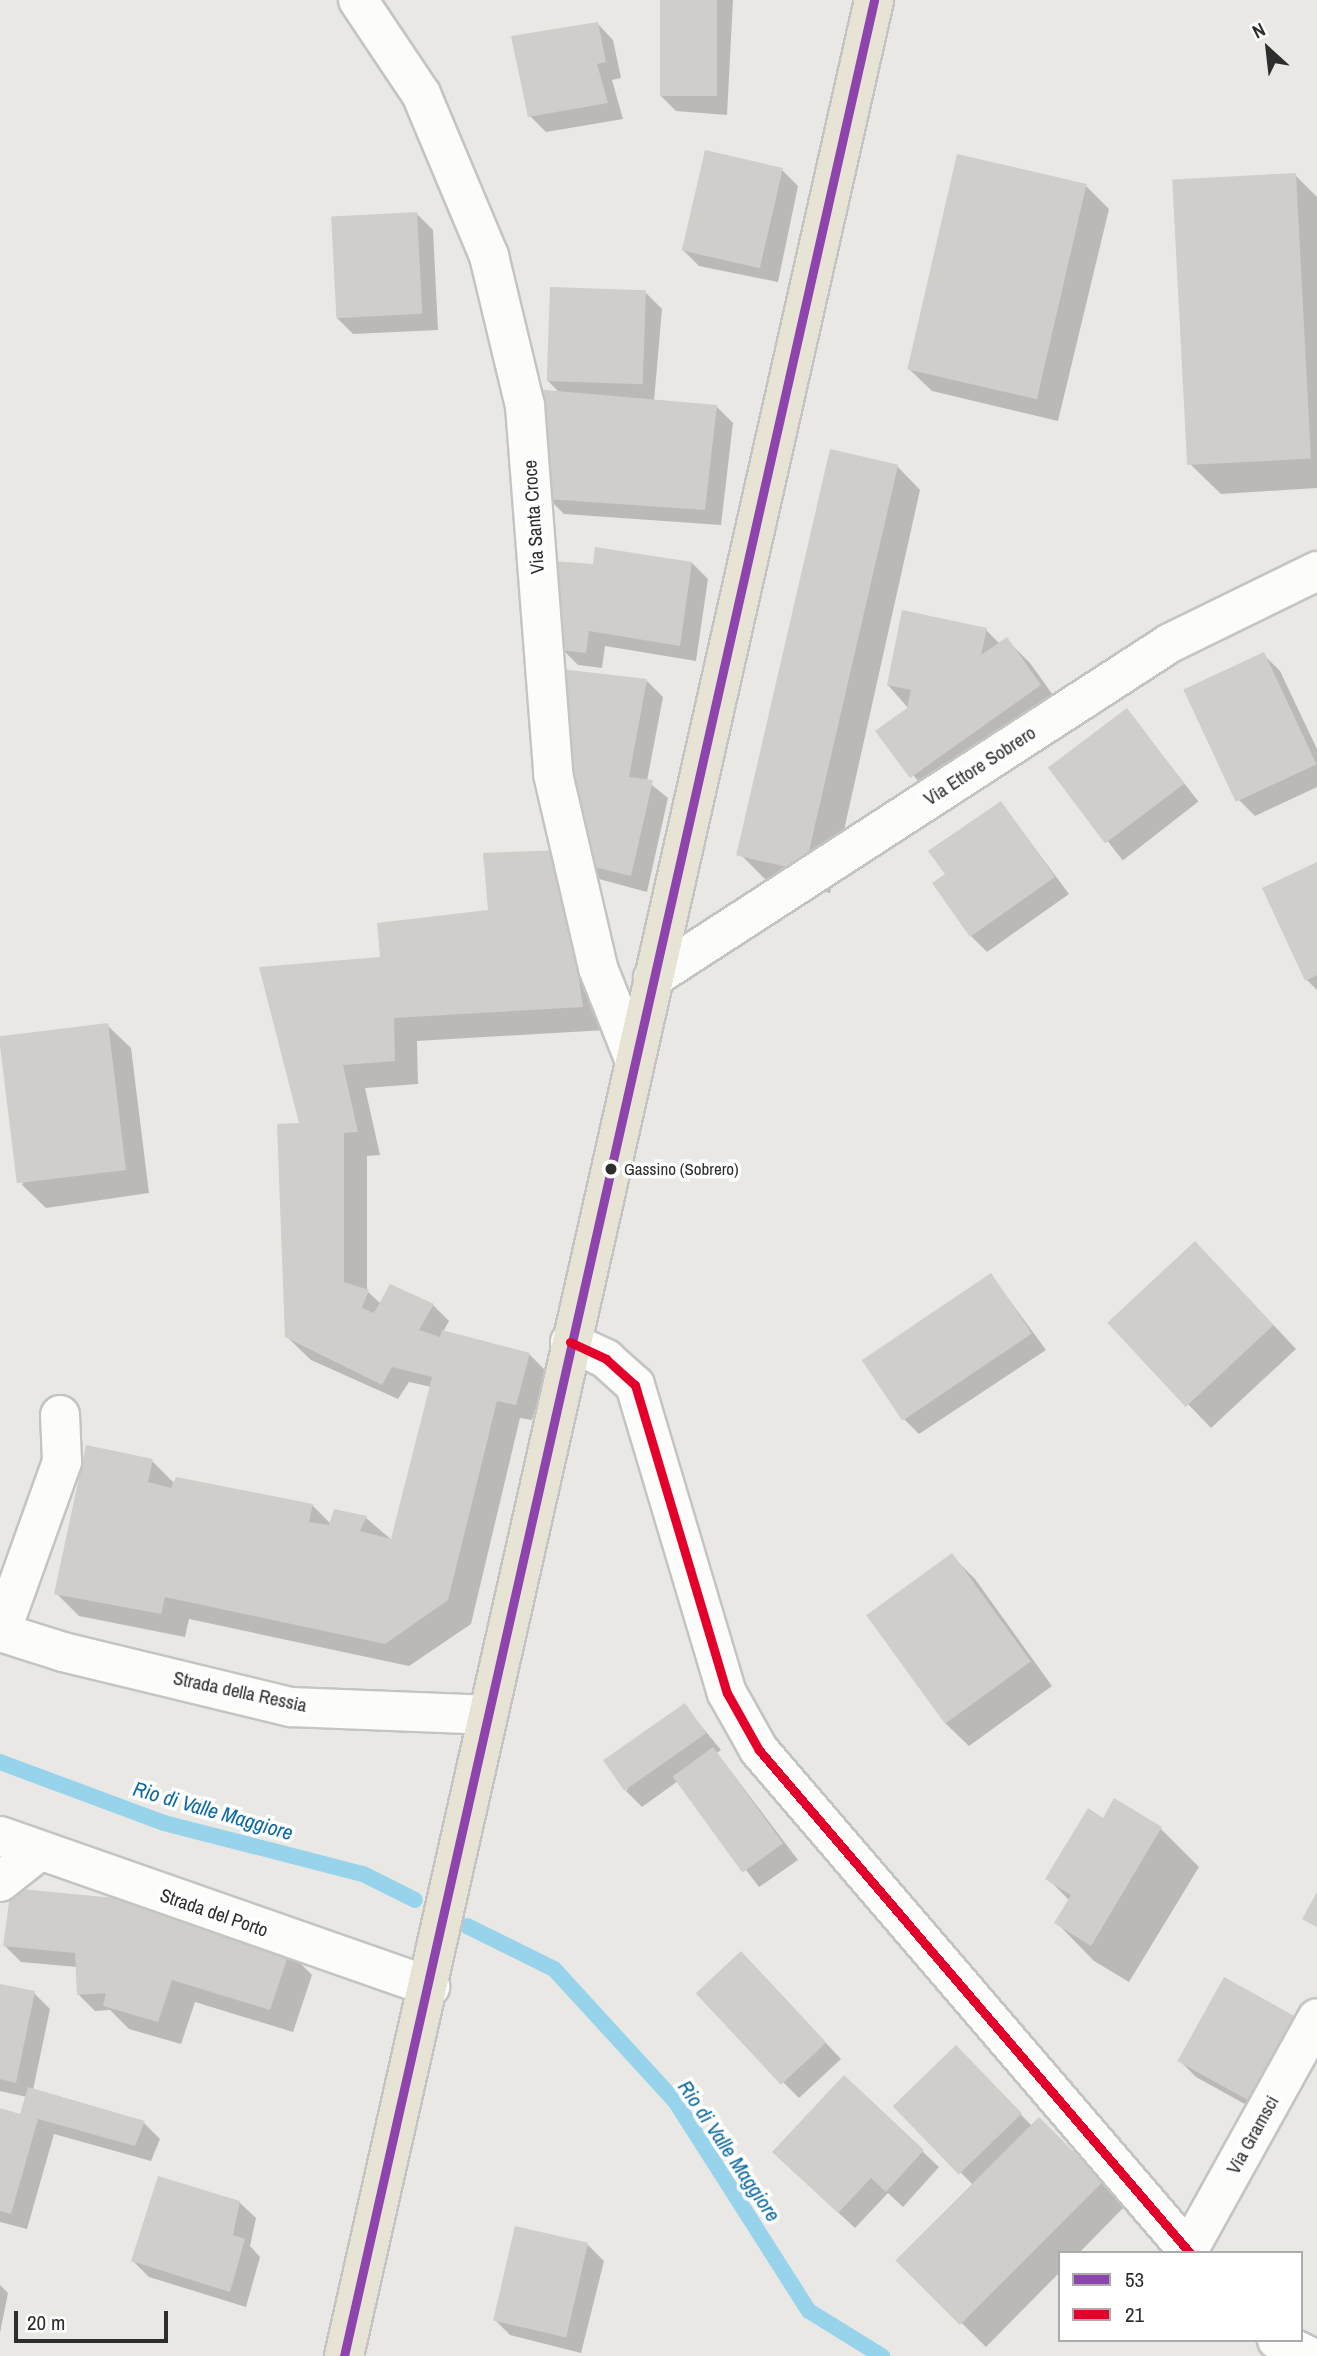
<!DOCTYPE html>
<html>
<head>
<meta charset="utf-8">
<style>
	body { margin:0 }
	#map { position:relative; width:1317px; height:2356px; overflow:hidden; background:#eae8e4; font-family:"Archivo Narrow",sans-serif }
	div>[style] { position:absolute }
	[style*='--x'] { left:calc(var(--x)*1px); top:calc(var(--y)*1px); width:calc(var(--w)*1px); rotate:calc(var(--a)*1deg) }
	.shadow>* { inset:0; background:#0003; transform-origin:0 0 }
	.stream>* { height:16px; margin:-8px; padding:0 8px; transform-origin:8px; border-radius:8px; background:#97d4ec }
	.building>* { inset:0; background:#cfceca; transform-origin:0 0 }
	.roads { filter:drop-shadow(2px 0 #c4c4c4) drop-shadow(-2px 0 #c4c4c4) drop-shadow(0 2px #c4c4c4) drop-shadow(0 -2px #c4c4c4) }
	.minor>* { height:38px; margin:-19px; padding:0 19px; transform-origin:19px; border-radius:19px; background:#fcfcfb }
	.major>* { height:38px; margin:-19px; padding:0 19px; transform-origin:19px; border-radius:19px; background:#e7e4d6 }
	.bus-1>* { height:9px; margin:-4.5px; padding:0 4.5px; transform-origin:4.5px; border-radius:4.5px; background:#8e44ad }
	.bus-2>* { height:9px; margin:-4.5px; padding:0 4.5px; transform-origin:4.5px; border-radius:4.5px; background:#e4002b }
	.dots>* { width:19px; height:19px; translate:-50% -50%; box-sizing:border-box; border:4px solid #fff; border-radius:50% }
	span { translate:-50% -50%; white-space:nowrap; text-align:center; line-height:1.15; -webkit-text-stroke:7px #fff; paint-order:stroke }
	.bus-label { font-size:17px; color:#2d2d2d }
	.left { translate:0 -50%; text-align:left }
	.street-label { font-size:19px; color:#2d2d2d }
	.water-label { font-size:21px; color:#0c6aa2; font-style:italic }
	.legend { position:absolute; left:1058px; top:2251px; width:245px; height:91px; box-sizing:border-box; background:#fff; border:2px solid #ababab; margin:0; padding:9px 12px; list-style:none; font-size:21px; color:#2d2d2d }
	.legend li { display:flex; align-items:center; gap:14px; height:35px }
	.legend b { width:35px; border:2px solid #ababab }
	.north { position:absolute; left:1233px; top:14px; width:70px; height:70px; -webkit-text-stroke:5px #fff; paint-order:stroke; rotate:333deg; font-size:19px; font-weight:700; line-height:28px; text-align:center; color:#2d2d2d }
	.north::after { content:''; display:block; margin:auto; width:24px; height:32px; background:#2d2d2d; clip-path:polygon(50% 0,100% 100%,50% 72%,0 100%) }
	.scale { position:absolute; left:14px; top:2311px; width:154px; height:32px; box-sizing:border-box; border:4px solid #2d2d2d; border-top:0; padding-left:9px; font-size:21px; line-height:24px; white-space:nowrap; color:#2d2d2d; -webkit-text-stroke:5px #fff; paint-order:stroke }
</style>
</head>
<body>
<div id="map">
	<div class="shadow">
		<i style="clip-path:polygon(662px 0,733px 0,727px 115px,676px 111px,660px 95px)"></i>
		<i style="clip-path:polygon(597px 23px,613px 40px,621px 78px,612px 80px,623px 119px,546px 132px,530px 116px)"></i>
		<i style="clip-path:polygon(782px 170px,798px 186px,778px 282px,699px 266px,683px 250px)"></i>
		<i style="clip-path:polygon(1295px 175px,1317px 197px,1317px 488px,1221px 494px,1191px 465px)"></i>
		<i style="clip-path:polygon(1086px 186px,1109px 209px,1058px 421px,932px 391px,908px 368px)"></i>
		<i style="clip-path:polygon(417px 214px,433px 230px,438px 330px,353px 334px,337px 318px)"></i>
		<i style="clip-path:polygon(646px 293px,662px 309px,654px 401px,716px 406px,733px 423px,721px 525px,564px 514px,548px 498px,560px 393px,547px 380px)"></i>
		<i style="clip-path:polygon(897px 466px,920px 490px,830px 893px,765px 879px,741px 855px)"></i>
		<i style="clip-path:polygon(692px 563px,708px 579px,696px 661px,605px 646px,602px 668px,578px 665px,562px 649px,594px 566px)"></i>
		<i style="clip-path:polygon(986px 630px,1000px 644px,1007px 640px,1030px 663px,1063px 709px,934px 801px,878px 731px,909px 709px,888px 685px)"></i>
		<i style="clip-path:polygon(1264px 655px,1280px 671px,1317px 749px,1317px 787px,1255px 816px,1239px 800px)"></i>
		<i style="clip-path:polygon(647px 681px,663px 697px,647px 781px,668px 798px,647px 892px,599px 879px,583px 863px)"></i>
		<i style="left:1127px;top:710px;width:116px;height:96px;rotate:52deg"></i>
		<i style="clip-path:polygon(1001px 803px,1069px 894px,987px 952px,971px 936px,947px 875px)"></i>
		<i style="clip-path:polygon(559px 851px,606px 1030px,417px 1041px,418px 1084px,365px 1088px,380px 1155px,367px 1156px,367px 1291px,381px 1304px,433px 1305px,449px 1321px,443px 1332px,529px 1354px,546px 1371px,532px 1420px,520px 1418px,471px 1624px,409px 1666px,189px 1619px,185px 1637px,79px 1616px,56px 1593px,152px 1461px,175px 1484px,312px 1505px,331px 1524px,366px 1518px,393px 1541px,432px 1387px,409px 1382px,398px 1399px,311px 1360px,287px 1337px,301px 1125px,382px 959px,489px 912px)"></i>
		<i style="clip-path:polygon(1317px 864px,1317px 990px,1307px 980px)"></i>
		<i style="clip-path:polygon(107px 1025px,131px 1048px,149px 1193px,46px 1208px,22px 1185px)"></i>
		<i style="clip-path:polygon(1218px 1266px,1296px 1349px,1211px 1428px,1110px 1323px)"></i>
		<i style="clip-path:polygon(991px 1275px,1046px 1350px,919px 1434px,903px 1418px)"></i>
		<i style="clip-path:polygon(952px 1556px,975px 1579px,1052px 1686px,969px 1746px,945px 1723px)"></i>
		<i style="clip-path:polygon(684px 1705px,721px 1750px,717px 1753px,798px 1860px,759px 1887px,678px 1781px,642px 1807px,626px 1791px)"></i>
		<i style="clip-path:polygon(1115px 1801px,1161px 1829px,1199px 1867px,1129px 1982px,1094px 1961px,1057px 1923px,1070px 1901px,1047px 1878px,1103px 1820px)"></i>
		<i style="clip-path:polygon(5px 1946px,289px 1952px,312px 1975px,293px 2032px,195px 2002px,181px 2044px,129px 2029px,110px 2010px,95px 2011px,79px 1995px,77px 1967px,21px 1962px)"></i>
		<i style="clip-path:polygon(757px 1970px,841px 2059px,799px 2098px,783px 2082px)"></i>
		<i style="clip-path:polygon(1225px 1980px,1270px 2118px,1196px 2077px,1180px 2061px)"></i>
		<i style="clip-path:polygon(0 1985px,34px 1993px,50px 2009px,33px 2090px,144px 2123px,160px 2139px,151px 2161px,54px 2134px,27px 2229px,0 2222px,0 2110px,22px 2116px,27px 2097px,0 2091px)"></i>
		<i style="clip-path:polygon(956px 2048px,1032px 2126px,1039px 2119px,1125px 2206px,1079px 2253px,1060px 2253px,1060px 2272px,986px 2347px,899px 2261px,973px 2185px,896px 2106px)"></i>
		<i style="clip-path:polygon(844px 2078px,939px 2167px,903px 2207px,888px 2193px,855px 2228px,790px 2168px)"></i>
		<i style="clip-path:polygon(239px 2202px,256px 2218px,250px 2246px,260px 2257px,246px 2307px,149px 2277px,133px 2261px)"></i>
		<i style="clip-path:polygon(588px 2245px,604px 2261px,581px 2353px,510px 2335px,494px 2319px)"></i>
		<i style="clip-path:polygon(0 2285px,8px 2293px,0 2333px)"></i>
	</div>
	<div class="stream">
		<i style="--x:0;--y:1762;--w:175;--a:20.4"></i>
		<i style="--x:164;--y:1823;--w:205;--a:14.4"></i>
		<i style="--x:363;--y:1874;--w:58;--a:26.6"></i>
		<i style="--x:467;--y:1926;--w:97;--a:26.3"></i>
		<i style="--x:554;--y:1969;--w:179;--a:47.5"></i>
		<i style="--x:675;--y:2101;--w:249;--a:57.5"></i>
		<i style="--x:809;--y:2311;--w:86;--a:31.7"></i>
	</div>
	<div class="building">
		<i style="left:660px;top:0;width:57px;height:96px"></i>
		<i style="clip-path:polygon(598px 22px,606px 62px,597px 64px,608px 103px,528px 117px,511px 36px)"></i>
		<i style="left:705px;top:150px;width:80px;height:103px;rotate:13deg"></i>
		<i style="left:957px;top:154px;width:133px;height:221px;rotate:13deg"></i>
		<i style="left:1296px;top:173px;width:286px;height:124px;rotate:87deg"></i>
		<i style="left:417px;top:212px;width:102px;height:86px;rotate:87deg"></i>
		<i style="left:550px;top:287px;width:96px;height:94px;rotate:2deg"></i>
		<i style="clip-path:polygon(534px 389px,717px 405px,705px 510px,546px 499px)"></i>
		<i style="left:830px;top:449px;width:70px;height:417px;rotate:13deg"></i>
		<i style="clip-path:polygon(595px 547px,692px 562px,680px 646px,589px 631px,586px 653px,560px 650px,553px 561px,593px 564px)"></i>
		<i style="clip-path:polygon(902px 610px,987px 628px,981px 655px,1007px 637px,1041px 685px,910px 778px,875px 731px,907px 708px,911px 690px,887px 685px)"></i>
		<i style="left:1264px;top:652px;width:124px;height:89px;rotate:65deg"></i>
		<i style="clip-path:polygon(561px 669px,647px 679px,629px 777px,653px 780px,631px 876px,581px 864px)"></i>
		<i style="left:1127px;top:708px;width:95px;height:99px;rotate:53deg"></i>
		<i style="clip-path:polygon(1001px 801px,1055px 877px,970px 937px,932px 883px,945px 874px,928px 851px)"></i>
		<i style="clip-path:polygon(560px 850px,583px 1007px,394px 1018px,395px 1061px,343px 1065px,358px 1132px,344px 1133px,344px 1282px,369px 1290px,362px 1308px,374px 1313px,390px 1284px,434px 1304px,419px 1330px,440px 1337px,442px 1330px,530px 1353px,516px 1405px,497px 1401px,448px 1600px,385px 1644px,165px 1597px,161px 1614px,54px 1594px,86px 1445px,153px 1459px,148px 1482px,171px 1488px,176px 1477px,313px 1504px,309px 1522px,329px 1525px,334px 1509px,367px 1516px,360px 1531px,391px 1539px,432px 1377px,392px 1367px,382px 1385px,285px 1337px,277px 1124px,299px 1123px,259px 967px,380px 957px,377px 923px,488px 910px,483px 853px)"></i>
		<i style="clip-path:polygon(1317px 862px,1317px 975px,1305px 981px,1262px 888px)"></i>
		<i style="left:108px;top:1023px;width:148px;height:110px;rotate:83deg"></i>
		<i style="left:1195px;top:1241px;width:115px;height:120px;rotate:47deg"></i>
		<i style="left:991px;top:1273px;width:73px;height:156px;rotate:56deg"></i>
		<i style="left:952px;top:1553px;width:134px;height:106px;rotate:54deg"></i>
		<i style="left:685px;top:1703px;width:37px;height:100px;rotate:55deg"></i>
		<i style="left:713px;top:1747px;width:119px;height:50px;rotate:54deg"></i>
		<i style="clip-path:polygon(1114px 1798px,1162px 1827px,1091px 1946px,1054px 1923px,1071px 1895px,1045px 1879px,1088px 1808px,1103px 1818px)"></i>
		<i style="clip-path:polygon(11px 1888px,125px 1899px,290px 1950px,270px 2010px,172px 1980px,158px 2022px,103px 2006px,106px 1993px,77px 1995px,75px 1953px,3px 1946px)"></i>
		<i style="clip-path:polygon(1317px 1892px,1317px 1927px,1302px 1919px)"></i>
		<i style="left:741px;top:1951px;width:125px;height:62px;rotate:47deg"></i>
		<i style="left:1224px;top:1977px;width:87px;height:96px;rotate:29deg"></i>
		<i style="clip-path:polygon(0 1984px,35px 1991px,16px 2083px,0 2079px)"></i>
		<i style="left:956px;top:2045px;width:95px;height:88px;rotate:46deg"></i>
		<i style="clip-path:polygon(844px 2075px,924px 2150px,886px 2192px,871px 2178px,838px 2213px,772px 2152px)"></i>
		<i style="clip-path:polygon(28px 2087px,145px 2121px,135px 2146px,38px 2119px,11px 2214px,0 2211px,0 2108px,20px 2114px)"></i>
		<i style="left:1039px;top:2117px;width:91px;height:203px;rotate:45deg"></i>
		<i style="clip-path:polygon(158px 2176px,240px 2201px,233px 2235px,245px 2239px,230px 2292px,131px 2261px)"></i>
		<i style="left:515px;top:2226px;width:75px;height:97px;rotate:13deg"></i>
	</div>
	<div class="roads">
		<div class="minor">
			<i style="--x:358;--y:0;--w:113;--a:56.2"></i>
			<i style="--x:421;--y:94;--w:176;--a:67.2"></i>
			<i style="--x:489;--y:256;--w:154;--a:76.5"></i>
			<i style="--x:525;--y:406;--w:369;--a:85.6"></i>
			<i style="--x:553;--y:774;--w:199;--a:76.9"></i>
			<i style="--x:598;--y:968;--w:98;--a:68.4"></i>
			<i style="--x:653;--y:978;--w:616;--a:-32.94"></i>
			<i style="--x:1170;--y:643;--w:164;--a:-26.1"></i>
			<i style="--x:570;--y:1342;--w:40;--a:25"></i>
			<i style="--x:606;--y:1359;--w:39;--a:42"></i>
			<i style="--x:635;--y:1385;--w:321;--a:73.4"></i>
			<i style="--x:727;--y:1693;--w:65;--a:60.7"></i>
			<i style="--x:759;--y:1750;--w:662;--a:49.41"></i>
			<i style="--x:0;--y:1632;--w:66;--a:17.6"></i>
			<i style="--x:63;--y:1652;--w:235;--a:13.6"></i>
			<i style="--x:291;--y:1707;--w:195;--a:2.3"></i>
			<i style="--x:1;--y:1632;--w:181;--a:-70.3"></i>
			<i style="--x:62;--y:1462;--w:47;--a:-92.4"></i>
			<i style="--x:0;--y:1836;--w:456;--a:19.3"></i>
			<i style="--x:0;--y:1882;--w:48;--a:-38.3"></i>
			<i style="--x:1188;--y:2251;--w:266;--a:-61"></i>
			<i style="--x:1277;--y:2340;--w:36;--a:27"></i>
		</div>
		<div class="major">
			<i style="--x:344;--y:2356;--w:2415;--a:-77.32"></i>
		</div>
	</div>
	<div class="bus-1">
		<i style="--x:344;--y:2356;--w:2415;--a:-77.32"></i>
	</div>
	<div class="bus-2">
		<i style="--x:570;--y:1342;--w:40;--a:25"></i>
		<i style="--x:606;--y:1359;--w:39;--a:42"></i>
		<i style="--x:635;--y:1385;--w:321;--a:73.4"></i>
		<i style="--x:727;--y:1693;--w:65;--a:60.7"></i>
		<i style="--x:759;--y:1750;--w:662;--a:49.41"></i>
	</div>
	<div class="dots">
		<i style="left:611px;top:1169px;background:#2d2d2d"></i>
	</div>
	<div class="bus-label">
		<span class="left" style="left:624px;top:1169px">Gassino (Sobrero)</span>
	</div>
	<div class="street-label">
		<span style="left:534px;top:517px;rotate:-94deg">Via Santa Croce</span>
		<span style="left:980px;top:766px;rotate:-33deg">Via Ettore Sobrero</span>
		<span style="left:240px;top:1692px;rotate:12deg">Strada della Ressia</span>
		<span style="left:214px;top:1913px;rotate:19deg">Strada del Porto</span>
		<span style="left:1253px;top:2135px;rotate:-61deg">Via Gramsci</span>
	</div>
	<div class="water-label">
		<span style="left:213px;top:1811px;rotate:16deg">Rio di Valle Maggiore</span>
		<span style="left:729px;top:2151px;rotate:56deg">Rio di Valle Maggiore</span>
	</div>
	<ul class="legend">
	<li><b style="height:9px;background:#8e44ad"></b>53</li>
	<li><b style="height:9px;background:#e4002b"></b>21</li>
	</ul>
	<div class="north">N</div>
	<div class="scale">20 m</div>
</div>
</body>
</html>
